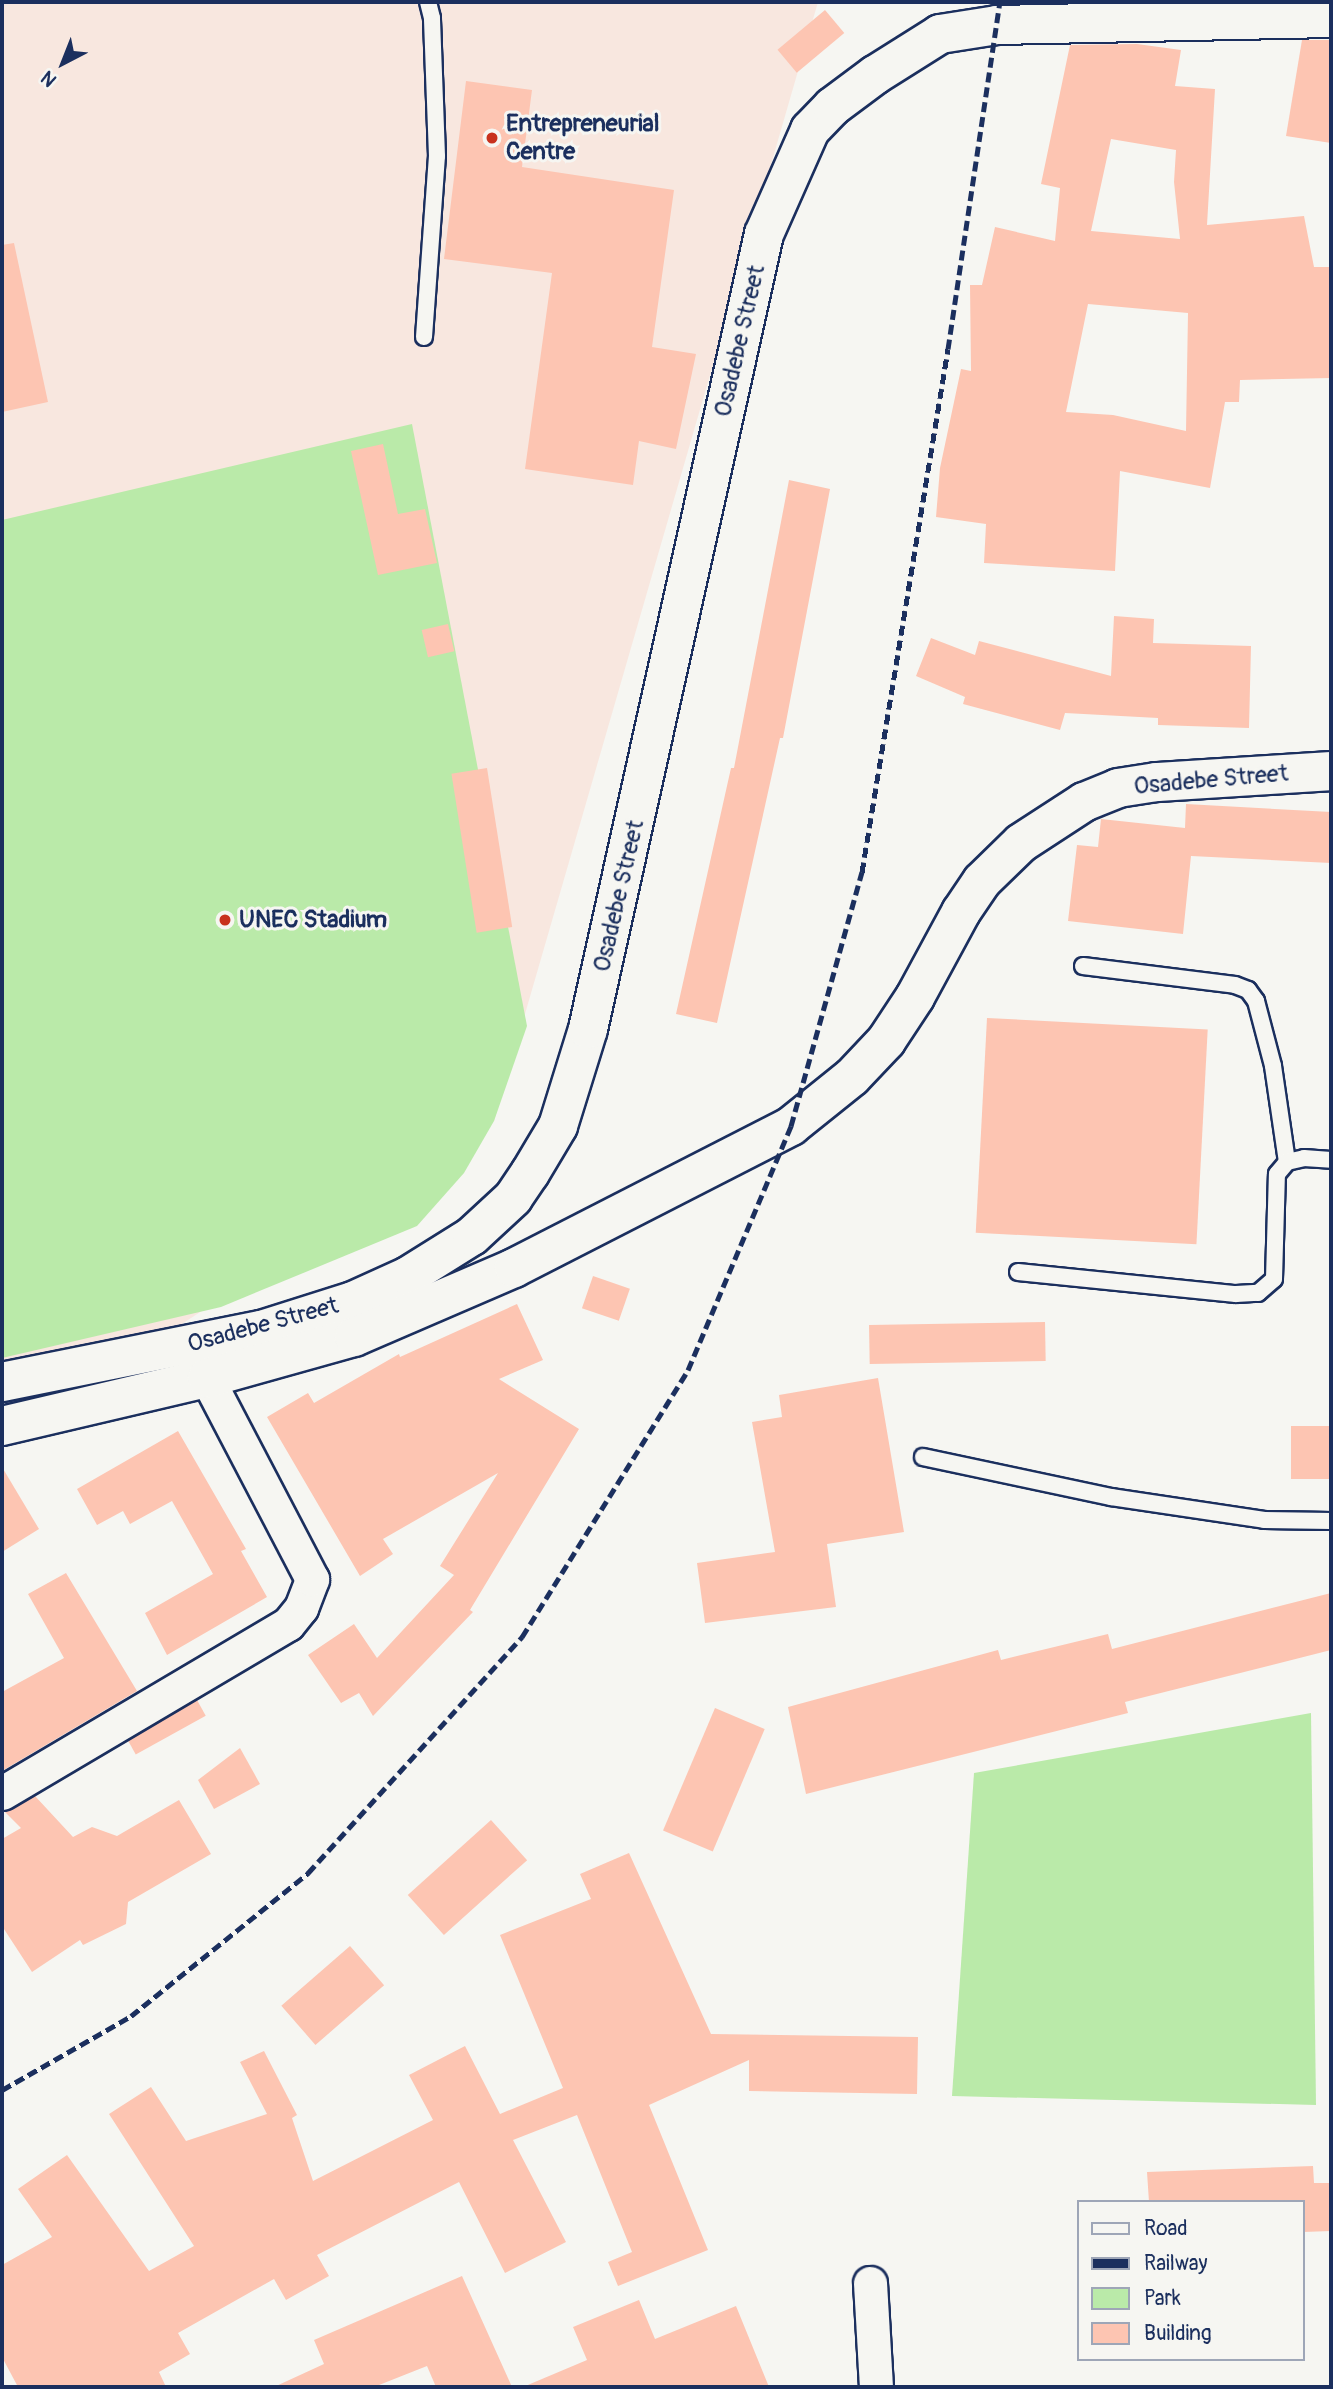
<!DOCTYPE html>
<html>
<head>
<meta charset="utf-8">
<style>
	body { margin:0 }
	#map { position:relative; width:1333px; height:2389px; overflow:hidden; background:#f6f6f2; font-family:Pangolin,sans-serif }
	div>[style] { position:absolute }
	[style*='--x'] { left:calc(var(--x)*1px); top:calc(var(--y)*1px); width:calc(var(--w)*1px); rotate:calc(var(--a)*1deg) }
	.built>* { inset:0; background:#f8e7df }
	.green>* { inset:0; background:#baeaa9 }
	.building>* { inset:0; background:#fdc5b2; transform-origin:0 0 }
	.roads { filter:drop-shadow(2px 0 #1b2f5e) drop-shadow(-2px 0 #1b2f5e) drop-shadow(0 2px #1b2f5e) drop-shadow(0 -2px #1b2f5e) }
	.service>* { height:16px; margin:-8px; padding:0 8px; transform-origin:8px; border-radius:8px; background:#f6f6f2 }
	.minor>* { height:33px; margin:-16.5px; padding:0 16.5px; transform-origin:16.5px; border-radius:16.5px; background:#f6f6f2 }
	.tertiary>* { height:38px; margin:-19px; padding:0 19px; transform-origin:19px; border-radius:19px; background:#f6f6f2 }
	.secondary>* { height:38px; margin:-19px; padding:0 19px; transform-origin:19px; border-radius:19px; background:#f6f6f2 }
	.rail>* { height:5px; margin-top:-2.5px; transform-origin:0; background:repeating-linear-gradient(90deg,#1b2f5e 0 10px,transparent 0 15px) }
	.dots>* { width:19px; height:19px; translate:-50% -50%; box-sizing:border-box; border:4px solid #f6f6f2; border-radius:50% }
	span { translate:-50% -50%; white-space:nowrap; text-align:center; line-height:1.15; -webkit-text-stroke:6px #f6f6f2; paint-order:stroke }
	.poi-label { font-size:24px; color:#1b2f5e; font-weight:700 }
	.left { translate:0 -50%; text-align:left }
	.street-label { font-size:24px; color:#1b2f5e }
	.frame { position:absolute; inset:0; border:4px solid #1b2f5e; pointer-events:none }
	.legend { position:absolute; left:1077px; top:2200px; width:228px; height:161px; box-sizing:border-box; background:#f6f6f2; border:2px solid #9ea6b7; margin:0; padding:9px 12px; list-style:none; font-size:21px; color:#1b2f5e }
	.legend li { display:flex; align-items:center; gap:14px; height:35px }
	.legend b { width:35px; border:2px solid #9ea6b7 }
	.north { position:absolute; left:28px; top:28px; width:70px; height:70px; -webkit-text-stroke:5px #f6f6f2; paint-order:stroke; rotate:222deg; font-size:19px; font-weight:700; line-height:28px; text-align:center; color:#1b2f5e }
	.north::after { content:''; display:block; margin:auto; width:24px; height:32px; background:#1b2f5e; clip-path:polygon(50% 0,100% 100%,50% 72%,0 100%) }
</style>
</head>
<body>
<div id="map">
	<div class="built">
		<i style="clip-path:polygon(2px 2px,818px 2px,494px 1121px,131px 1357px,2px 1371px)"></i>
	</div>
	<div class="green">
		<i style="clip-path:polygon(412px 424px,527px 1026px,494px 1121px,464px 1173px,417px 1226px,221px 1307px,2px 1358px,2px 520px)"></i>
		<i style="clip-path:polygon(1311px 1713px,1316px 2105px,952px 2096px,974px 1773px)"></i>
	</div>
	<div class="building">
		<i style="left:825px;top:10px;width:30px;height:62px;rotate:50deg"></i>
		<i style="clip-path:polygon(1302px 40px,1331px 40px,1331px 143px,1286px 136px)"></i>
		<i style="clip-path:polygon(evenodd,1137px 44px,1181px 50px,1175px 86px,1215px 89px,1207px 225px,1304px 216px,1314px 267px,1331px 267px,1331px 378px,1240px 380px,1239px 402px,1225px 402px,1210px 488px,1120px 471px,1115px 571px,984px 563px,986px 524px,936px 517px,940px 468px,961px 369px,971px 371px,970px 285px,982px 285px,995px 227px,1055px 241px,1060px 188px,1041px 184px,1070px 45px,1137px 44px,1111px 139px,1176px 150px,1174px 182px,1180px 239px,1091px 231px,1111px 139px,1137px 44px,1088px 304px,1188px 313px,1186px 431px,1113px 415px,1066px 412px,1088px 304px)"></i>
		<i style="clip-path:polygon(466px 81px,532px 90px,522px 167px,674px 190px,652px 347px,696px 354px,676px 449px,639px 441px,633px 485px,525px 469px,552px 273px,444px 259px)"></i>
		<i style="clip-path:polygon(14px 243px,48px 402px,2px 412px,2px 245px)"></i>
		<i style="clip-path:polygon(383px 444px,398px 514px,425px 509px,437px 563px,378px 575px,351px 451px)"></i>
		<i style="clip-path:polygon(789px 480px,830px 489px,783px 738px,780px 738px,717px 1023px,676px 1014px,731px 768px,734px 768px)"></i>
		<i style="clip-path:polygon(1114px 616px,1154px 619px,1153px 643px,1251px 646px,1249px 728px,1158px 725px,1158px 718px,1065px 713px,1060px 730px,963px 704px,965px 697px,916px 676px,931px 638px,975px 655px,979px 641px,1111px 676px)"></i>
		<i style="left:448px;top:624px;width:28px;height:27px;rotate:77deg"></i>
		<i style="left:487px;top:768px;width:161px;height:36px;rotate:81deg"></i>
		<i style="clip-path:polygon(1186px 804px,1331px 812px,1331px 863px,1191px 856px,1183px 934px,1068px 921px,1077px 845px,1098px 847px,1101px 819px,1185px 828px)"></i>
		<i style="left:987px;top:1018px;width:221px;height:215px;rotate:3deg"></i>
		<i style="left:593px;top:1276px;width:39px;height:34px;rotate:19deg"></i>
		<i style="clip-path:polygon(517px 1304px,543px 1360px,499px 1379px,579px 1429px,470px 1610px,473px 1612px,373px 1716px,359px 1693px,341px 1703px,308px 1655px,354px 1624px,377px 1658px,454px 1575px,440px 1566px,498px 1473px,383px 1539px,393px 1554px,360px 1576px,267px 1417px,308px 1393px,314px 1403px,399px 1354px,400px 1357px)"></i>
		<i style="left:1045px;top:1322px;width:39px;height:176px;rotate:89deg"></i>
		<i style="clip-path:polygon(878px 1378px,904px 1532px,827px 1544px,836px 1607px,705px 1623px,697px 1563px,775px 1552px,752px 1422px,782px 1417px,779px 1395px)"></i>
		<i style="left:1291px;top:1426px;width:40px;height:53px"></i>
		<i style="clip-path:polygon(178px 1431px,246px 1549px,241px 1551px,267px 1597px,167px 1655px,145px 1613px,213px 1574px,172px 1501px,130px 1524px,123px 1511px,97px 1525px,77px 1489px)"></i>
		<i style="clip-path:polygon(2px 1467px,39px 1529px,2px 1552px)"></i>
		<i style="clip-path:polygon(66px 1573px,137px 1691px,2px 1771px,2px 1692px,64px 1658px,28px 1594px)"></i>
		<i style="clip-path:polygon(1331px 1593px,1331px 1650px,1125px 1702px,1128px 1713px,806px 1794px,788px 1707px,998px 1650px,1001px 1660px,1108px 1634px,1112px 1649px)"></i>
		<i style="left:197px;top:1700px;width:18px;height:80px;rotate:61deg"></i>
		<i style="left:715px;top:1708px;width:54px;height:133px;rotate:23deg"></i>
		<i style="clip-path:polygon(240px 1748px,260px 1784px,214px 1809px,198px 1780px)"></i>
		<i style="clip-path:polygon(35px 1796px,73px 1837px,92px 1827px,117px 1836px,179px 1800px,211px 1854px,128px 1902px,126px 1924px,83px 1945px,80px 1940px,32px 1972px,2px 1926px,2px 1839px,21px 1828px,5px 1812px)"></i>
		<i style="left:491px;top:1820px;width:54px;height:112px;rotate:48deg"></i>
		<i style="clip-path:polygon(629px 1853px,711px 2034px,918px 2037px,917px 2094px,749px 2091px,749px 2060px,649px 2105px,708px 2250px,618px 2286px,608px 2262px,632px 2252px,577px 2115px,513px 2140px,566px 2242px,505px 2273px,459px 2182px,317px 2255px,329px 2276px,286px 2300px,274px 2279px,178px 2333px,190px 2354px,159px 2372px,166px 2387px,18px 2387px,2px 2357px,2px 2265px,52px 2237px,18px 2189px,67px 2155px,149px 2271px,194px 2246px,109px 2114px,151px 2087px,186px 2141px,267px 2114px,240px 2062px,264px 2051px,297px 2115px,292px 2118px,313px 2181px,433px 2120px,409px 2075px,465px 2046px,500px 2114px,563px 2088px,500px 1935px,591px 1899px,580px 1874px)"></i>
		<i style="left:350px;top:1946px;width:52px;height:91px;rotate:49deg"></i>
		<i style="clip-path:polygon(1313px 2166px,1314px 2183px,1331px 2183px,1331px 2231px,1303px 2232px,1303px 2202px,1149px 2202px,1147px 2172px)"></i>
		<i style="clip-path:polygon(462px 2276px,512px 2387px,436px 2387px,427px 2366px,374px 2387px,274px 2387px,324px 2364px,314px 2340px)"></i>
		<i style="clip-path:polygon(639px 2300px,655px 2339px,736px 2306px,769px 2387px,523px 2387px,587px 2360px,573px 2327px)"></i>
	</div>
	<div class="roads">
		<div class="service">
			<i style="--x:424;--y:337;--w:181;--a:-85.9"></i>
			<i style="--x:437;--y:156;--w:138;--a:-92.1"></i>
			<i style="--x:432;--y:18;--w:16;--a:-104"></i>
			<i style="--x:1083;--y:966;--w:153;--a:7.1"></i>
			<i style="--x:1235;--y:985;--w:14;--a:21"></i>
			<i style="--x:1248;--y:990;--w:14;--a:54"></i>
			<i style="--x:1256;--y:1001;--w:67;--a:75.3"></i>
			<i style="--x:1273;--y:1066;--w:97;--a:81.7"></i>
			<i style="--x:1018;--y:1272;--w:219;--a:5.8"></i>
			<i style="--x:1236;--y:1294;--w:22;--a:-3"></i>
			<i style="--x:1258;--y:1293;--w:21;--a:-41"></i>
			<i style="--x:1274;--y:1279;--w:105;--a:-88.4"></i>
			<i style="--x:1277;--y:1174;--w:16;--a:-50"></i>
			<i style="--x:1287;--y:1162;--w:17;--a:-13"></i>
			<i style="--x:1304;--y:1158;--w:27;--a:4"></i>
			<i style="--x:923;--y:1457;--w:192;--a:12"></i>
			<i style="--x:1111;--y:1497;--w:155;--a:8.5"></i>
			<i style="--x:1264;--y:1520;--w:67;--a:0.9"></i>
		</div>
		<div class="minor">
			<i style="--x:2;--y:1793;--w:332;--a:-30.6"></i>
			<i style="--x:288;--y:1624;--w:21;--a:-51"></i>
			<i style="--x:301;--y:1608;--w:31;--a:-69"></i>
			<i style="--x:312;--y:1579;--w:227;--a:-117.6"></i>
			<i style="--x:870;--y:2283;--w:104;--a:86.7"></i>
		</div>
		<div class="tertiary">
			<i style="--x:875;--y:75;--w:77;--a:-32.2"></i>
			<i style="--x:940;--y:34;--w:58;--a:-9"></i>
		</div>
		<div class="secondary">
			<i style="--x:997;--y:25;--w:334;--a:-1.2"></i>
			<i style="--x:2;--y:1382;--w:264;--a:-11.4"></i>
			<i style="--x:261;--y:1330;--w:96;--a:-17.5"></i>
			<i style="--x:353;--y:1301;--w:60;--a:-24.4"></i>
			<i style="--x:408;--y:1276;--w:75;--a:-32"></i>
			<i style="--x:472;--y:1236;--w:56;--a:-42.8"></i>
			<i style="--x:513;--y:1198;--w:30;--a:-56"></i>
			<i style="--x:530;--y:1173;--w:55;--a:-59.2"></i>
			<i style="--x:558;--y:1126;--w:102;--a:-72.8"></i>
			<i style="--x:588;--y:1029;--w:814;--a:-77.52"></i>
			<i style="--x:764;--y:234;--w:114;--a:-66.1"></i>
			<i style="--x:810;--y:130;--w:32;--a:-46"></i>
			<i style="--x:832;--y:107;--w:54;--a:-36.7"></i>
			<i style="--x:2;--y:1426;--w:211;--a:-13.2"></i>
			<i style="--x:207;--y:1378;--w:153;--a:-15.6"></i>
			<i style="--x:354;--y:1337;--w:174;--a:-23.3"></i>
			<i style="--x:514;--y:1268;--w:311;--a:-27.1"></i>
			<i style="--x:791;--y:1126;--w:78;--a:-38.8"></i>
			<i style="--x:852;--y:1077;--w:50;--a:-46.6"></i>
			<i style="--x:886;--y:1041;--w:53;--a:-56.6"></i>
			<i style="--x:915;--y:997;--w:97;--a:-61.6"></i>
			<i style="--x:961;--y:912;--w:37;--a:-56"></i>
			<i style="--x:982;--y:881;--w:54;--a:-44.3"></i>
			<i style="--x:1021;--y:843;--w:75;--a:-33.1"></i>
			<i style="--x:1084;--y:802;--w:37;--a:-22"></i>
			<i style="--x:1118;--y:788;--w:39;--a:-9"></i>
			<i style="--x:1157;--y:782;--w:174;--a:-3.6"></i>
		</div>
	</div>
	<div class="rail">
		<i style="--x:2;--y:2090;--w:149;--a:-29.8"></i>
		<i style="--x:131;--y:2016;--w:228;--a:-38.9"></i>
		<i style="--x:308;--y:1873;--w:319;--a:-47.8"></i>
		<i style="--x:522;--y:1637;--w:314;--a:-58.1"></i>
		<i style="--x:688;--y:1370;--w:265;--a:-67.1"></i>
		<i style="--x:791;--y:1126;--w:264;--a:-74.4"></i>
		<i style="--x:862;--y:872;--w:530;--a:-80.66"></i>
		<i style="--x:948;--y:349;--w:351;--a:-81.5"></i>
	</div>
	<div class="dots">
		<i style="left:492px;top:138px;background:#c8321e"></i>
		<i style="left:225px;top:920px;background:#c8321e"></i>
	</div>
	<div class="poi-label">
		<span class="left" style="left:506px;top:138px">Entrepreneurial<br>Centre</span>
		<span class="left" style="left:239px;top:920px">UNEC Stadium</span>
	</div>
	<div class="street-label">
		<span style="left:740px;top:341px;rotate:-77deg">Osadebe Street</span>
		<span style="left:1211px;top:780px;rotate:-5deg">Osadebe Street</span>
		<span style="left:619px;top:896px;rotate:-77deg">Osadebe Street</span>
		<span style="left:263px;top:1325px;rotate:-15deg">Osadebe Street</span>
	</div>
	<div class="frame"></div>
	<ul class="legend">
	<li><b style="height:9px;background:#f6f6f2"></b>Road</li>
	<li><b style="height:9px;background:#1b2f5e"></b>Railway</li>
	<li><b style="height:19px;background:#baeaa9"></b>Park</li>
	<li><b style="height:19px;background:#fdc5b2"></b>Building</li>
	</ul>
	<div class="north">N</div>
</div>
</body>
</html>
